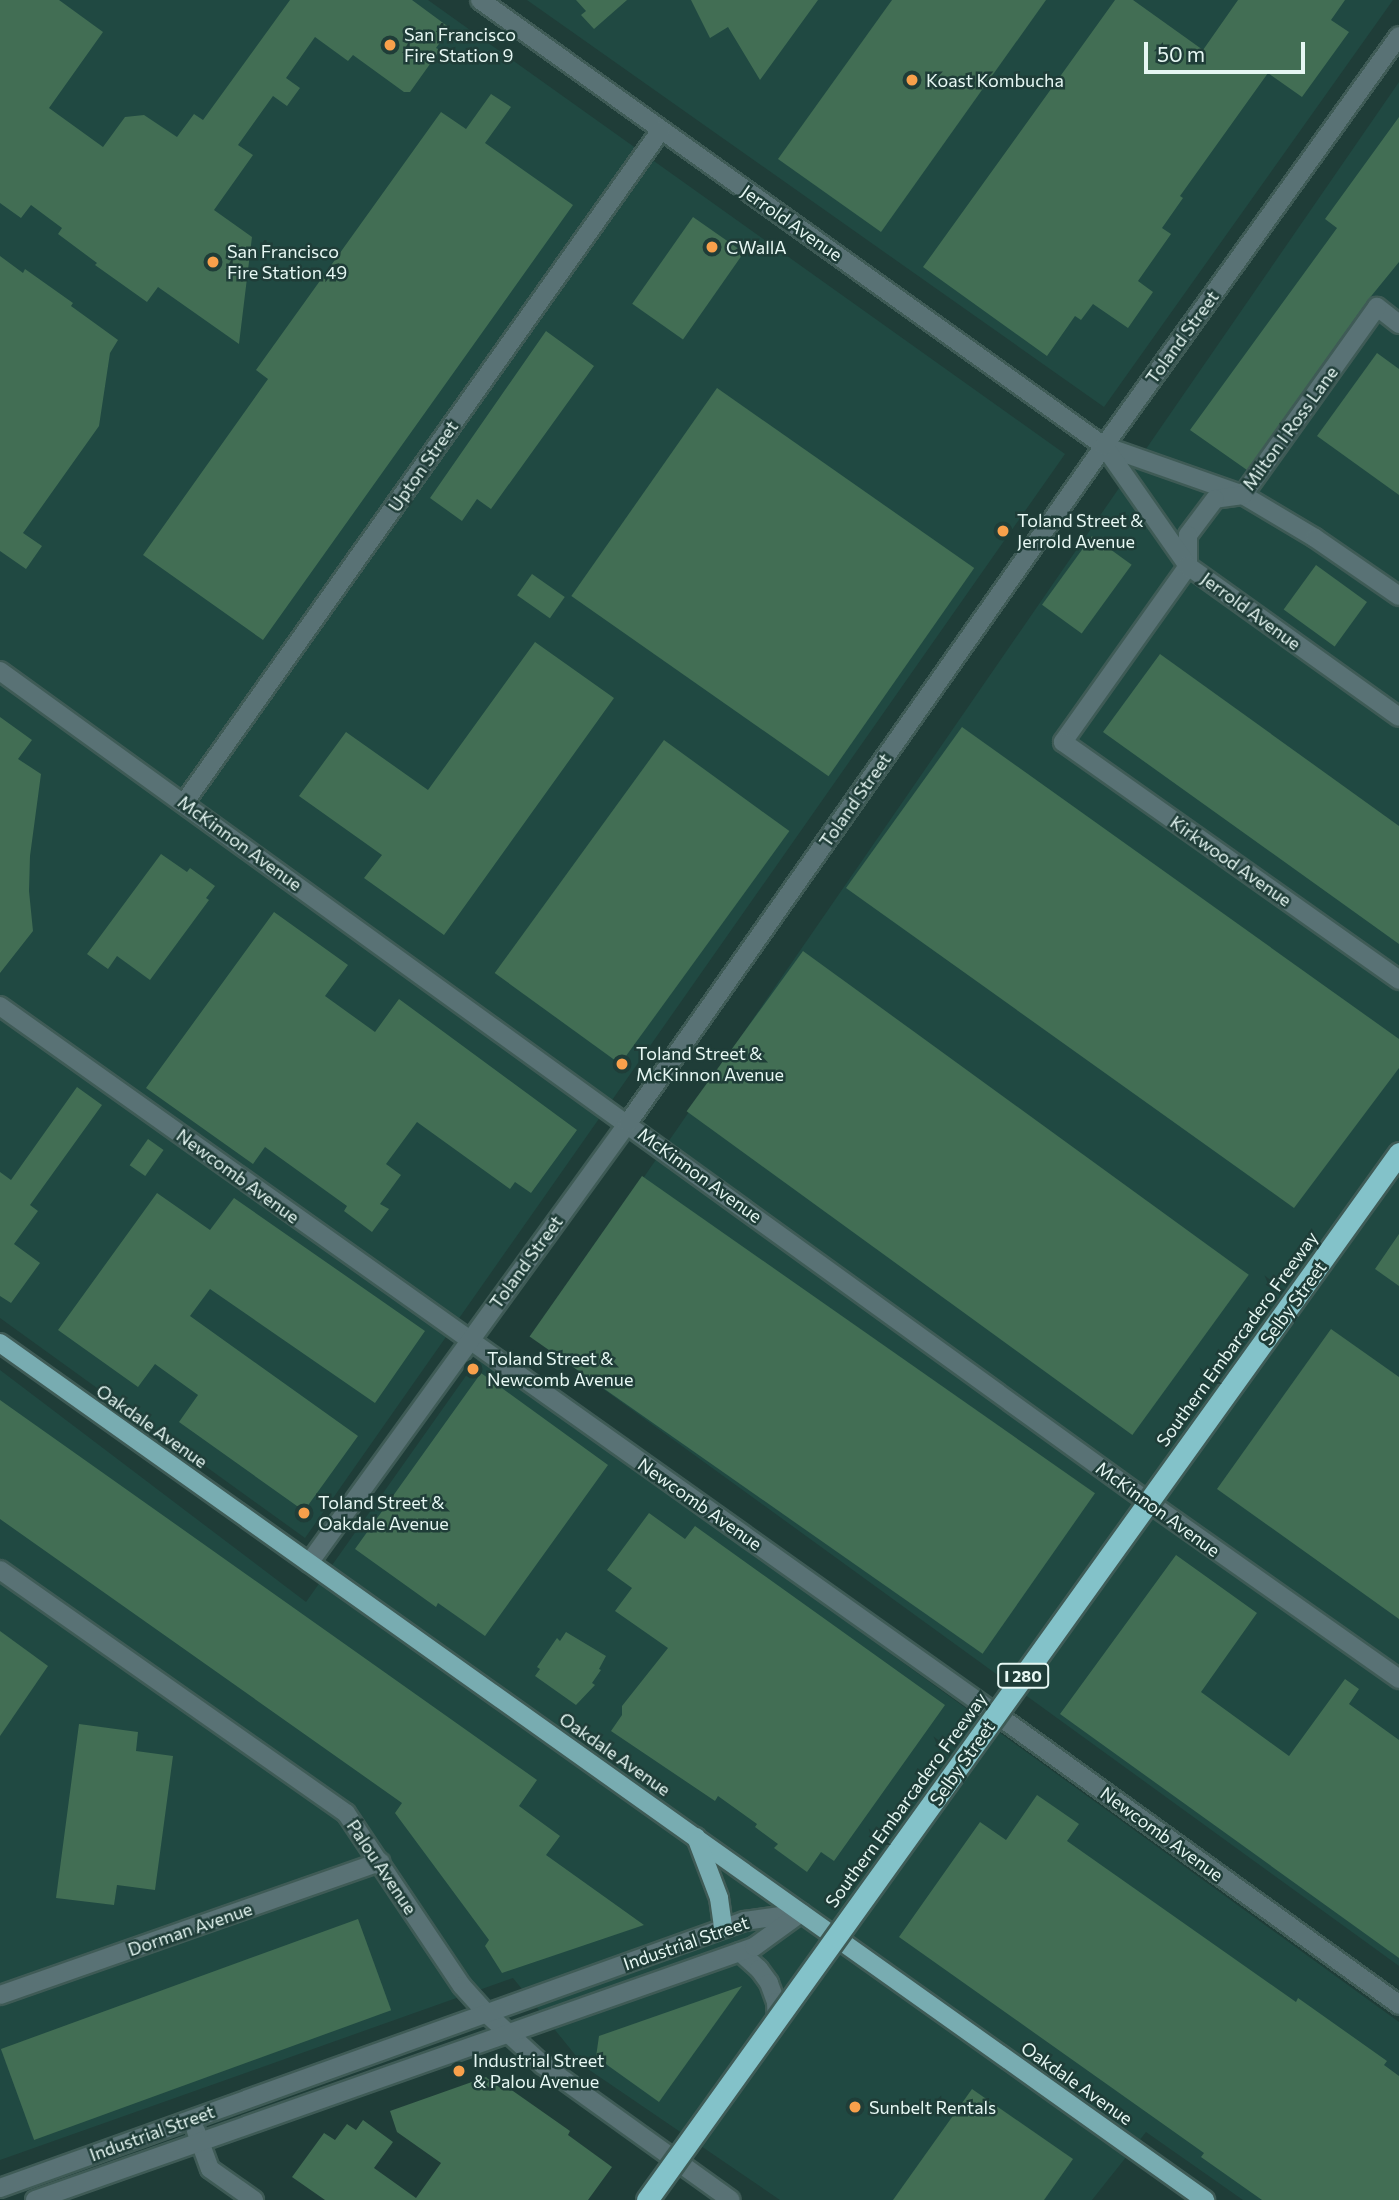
<!DOCTYPE html>
<html>
<head>
<meta charset="utf-8">
<style>
	body { margin:0 }
	#map { position:relative; width:1399px; height:2200px; overflow:hidden; background:#1f3d38; font-family:Commissioner,sans-serif }
	div>[style] { position:absolute }
	[style*='--x'] { left:calc(var(--x)*1px); top:calc(var(--y)*1px); width:calc(var(--w)*1px); rotate:calc(var(--a)*1deg) }
	.built>* { inset:0; background:#204942 }
	.building>* { inset:0; background:#426e54; transform-origin:0 0 }
	.roads { filter:drop-shadow(2px 0 #3f5b56) drop-shadow(-2px 0 #3f5b56) drop-shadow(0 2px #3f5b56) drop-shadow(0 -2px #3f5b56) }
	.minor>* { height:18px; margin:-9px; padding:0 9px; transform-origin:9px; border-radius:9px; background:#597275 }
	.major>* { height:18px; margin:-9px; padding:0 9px; transform-origin:9px; border-radius:9px; background:#78acb1 }
	.bridges { filter:drop-shadow(2px 0 #3f5b56) drop-shadow(-2px 0 #3f5b56) drop-shadow(0 2px #3f5b56) drop-shadow(0 -2px #3f5b56) }
	.highway-bridge>* { height:21px; margin:-10.5px; padding:0 10.5px; transform-origin:10.5px; border-radius:10.5px; background:#83c2c9 }
	.dots>* { width:19px; height:19px; translate:-50% -50%; box-sizing:border-box; border:4px solid #1f3d38; border-radius:50% }
	span { translate:-50% -50%; white-space:nowrap; text-align:center; line-height:1.15; -webkit-text-stroke:5px #1f3d38; paint-order:stroke }
	.shield-label span { padding:2px 5px; background:#1f3d38; border:2px solid; border-radius:5px; -webkit-text-stroke-width:0 }
	.shield-label { font-size:16px; color:#e6f7f3; font-weight:700 }
	.poi-label { font-size:18px; color:#e6f7f3 }
	.left { translate:0 -50%; text-align:left }
	.street-label { font-size:18px; color:#e6f7f3 }
	.scale { position:absolute; left:1144px; top:42px; width:161px; height:32px; box-sizing:border-box; border:4px solid #e6f7f3; border-top:0; padding-left:9px; font-size:21px; line-height:24px; white-space:nowrap; color:#e6f7f3; -webkit-text-stroke:5px #1f3d38; paint-order:stroke }
</style>
</head>
<body>
<div id="map">
	<div class="built">
		<i style="clip-path:polygon(0 0,428px 0,1065px 454px,305px 1538px,0 1318px)"></i>
		<i style="clip-path:polygon(527px 0,1393px 0,1104px 407px)"></i>
		<i style="clip-path:polygon(1399px 82px,1399px 1966px,533px 1338px)"></i>
		<i style="clip-path:polygon(480px 1356px,1399px 2022px,1399px 2200px,1243px 2200px,1146px 2132px,1092px 2200px,780px 2200px,585px 2067px,513px 1978px,0 2160px,0 1370px,306px 1602px)"></i>
	</div>
	<div class="building">
		<i style="clip-path:polygon(0 0,59px 0,103px 32px,49px 108px,103px 147px,125px 117px,144px 115px,177px 137px,194px 114px,203px 120px,290px 0,412px 0,450px 28px,436px 48px,440px 50px,410px 92px,404px 92px,353px 55px,348px 61px,315px 37px,286px 78px,300px 88px,287px 106px,273px 96px,238px 145px,253px 155px,214px 210px,252px 237px,239px 344px,158px 287px,147px 302px,95px 265px,97px 263px,58px 234px,62px 228px,31px 205px,21px 218px,0 203px)"></i>
		<i style="clip-path:polygon(576px 0,627px 0,594px 29px,581px 15px,586px 11px)"></i>
		<i style="clip-path:polygon(691px 0,818px 0,760px 80px,728px 27px,710px 38px)"></i>
		<i style="clip-path:polygon(892px 0,1046px 0,881px 232px,778px 159px)"></i>
		<i style="clip-path:polygon(1115px 0,1133px 0,1203px 50px,1238px 0,1345px 0,1331px 20px,1349px 32px,1302px 97px,1268px 73px,1180px 196px,1183px 198px,1162px 228px,1171px 234px,1138px 281px,1153px 292px,1128px 328px,1093px 304px,1081px 320px,1075px 316px,1047px 356px,923px 267px)"></i>
		<i style="clip-path:polygon(491px 94px,511px 107px,485px 143px,573px 205px,263px 640px,143px 555px,268px 379px,256px 370px,441px 112px,466px 129px)"></i>
		<i style="clip-path:polygon(1399px 117px,1399px 262px,1368px 300px,1247px 470px,1190px 430px,1337px 228px,1325px 219px)"></i>
		<i style="left:693px;top:217px;width:62px;height:106px;rotate:35deg"></i>
		<i style="clip-path:polygon(0 256px,23px 273px,25px 269px,73px 303px,71px 306px,118px 340px,110px 353px,99px 426px,23px 533px,42px 546px,26px 569px,0 551px)"></i>
		<i style="clip-path:polygon(546px 331px,594px 366px,491px 509px,477px 499px,462px 521px,430px 498px)"></i>
		<i style="clip-path:polygon(1377px 353px,1399px 369px,1399px 495px,1317px 436px)"></i>
		<i style="left:717px;top:388px;width:314px;height:254px;rotate:35deg"></i>
		<i style="left:1092px;top:536px;width:49px;height:85px;rotate:36deg"></i>
		<i style="left:1316px;top:565px;width:63px;height:55px;rotate:36deg"></i>
		<i style="left:532px;top:574px;width:40px;height:26px;rotate:35deg"></i>
		<i style="clip-path:polygon(535px 642px,614px 698px,444px 935px,364px 878px,382px 855px,299px 796px,346px 732px,428px 790px)"></i>
		<i style="clip-path:polygon(1160px 654px,1399px 826px,1399px 944px,1103px 732px)"></i>
		<i style="clip-path:polygon(0 717px,32px 740px,18px 759px,41px 774px,30px 856px,29px 891px,33px 931px,0 973px)"></i>
		<i style="clip-path:polygon(962px 727px,1399px 1039px,1399px 1068px,1294px 1208px,846px 888px)"></i>
		<i style="left:664px;top:740px;width:155px;height:288px;rotate:36deg"></i>
		<i style="clip-path:polygon(161px 854px,187px 872px,190px 868px,215px 886px,206px 898px,209px 900px,150px 980px,117px 956px,108px 969px,87px 954px)"></i>
		<i style="clip-path:polygon(274px 912px,348px 965px,325px 996px,375px 1032px,399px 999px,577px 1130px,531px 1193px,515px 1182px,510px 1189px,417px 1122px,386px 1164px,401px 1175px,380px 1204px,389px 1209px,372px 1232px,344px 1211px,347px 1206px,265px 1147px,253px 1164px,146px 1088px)"></i>
		<i style="left:803px;top:951px;width:551px;height:198px;rotate:36deg"></i>
		<i style="clip-path:polygon(77px 1087px,102px 1105px,30px 1205px,38px 1211px,14px 1244px,40px 1263px,11px 1303px,0 1296px,0 1172px,11px 1180px)"></i>
		<i style="left:148px;top:1139px;width:19px;height:32px;rotate:35deg"></i>
		<i style="left:642px;top:1176px;width:553px;height:196px;rotate:35deg"></i>
		<i style="clip-path:polygon(157px 1193px,210px 1230px,234px 1198px,425px 1331px,375px 1403px,210px 1289px,190px 1316px,358px 1436px,304px 1511px,179px 1422px,198px 1395px,155px 1364px,138px 1387px,58px 1330px)"></i>
		<i style="clip-path:polygon(1399px 1234px,1399px 1286px,1375px 1269px)"></i>
		<i style="clip-path:polygon(1331px 1329px,1399px 1377px,1399px 1619px,1217px 1489px)"></i>
		<i style="clip-path:polygon(481px 1373px,608px 1465px,485px 1636px,438px 1603px,436px 1607px,355px 1549px)"></i>
		<i style="clip-path:polygon(0 1400px,537px 1780px,519px 1806px,560px 1836px,546px 1855px,644px 1925px,502px 1973px,485px 1946px,489px 1940px,395px 1813px,402px 1803px,0 1519px)"></i>
		<i style="clip-path:polygon(649px 1513px,685px 1539px,695px 1526px,945px 1705px,834px 1861px,821px 1852px,807px 1872px,774px 1848px,778px 1844px,755px 1827px,757px 1824px,718px 1796px,715px 1801px,611px 1731px,622px 1715px,622px 1706px,668px 1648px,615px 1611px,632px 1588px,607px 1570px)"></i>
		<i style="clip-path:polygon(1176px 1555px,1257px 1613px,1201px 1692px,1289px 1756px,1345px 1679px,1359px 1689px,1349px 1704px,1399px 1740px,1399px 1958px,1060px 1714px)"></i>
		<i style="clip-path:polygon(0 1631px,48px 1666px,0 1736px)"></i>
		<i style="clip-path:polygon(566px 1632px,606px 1656px,599px 1669px,601px 1670px,592px 1683px,595px 1685px,576px 1705px,535px 1676px,540px 1669px,537px 1667px,557px 1638px,560px 1641px)"></i>
		<i style="clip-path:polygon(79px 1724px,138px 1732px,136px 1751px,173px 1756px,155px 1890px,117px 1885px,114px 1905px,56px 1898px)"></i>
		<i style="clip-path:polygon(1037px 1795px,1079px 1824px,1067px 1841px,1296px 2002px,1298px 1998px,1387px 2061px,1384px 2065px,1399px 2076px,1399px 2200px,1262px 2200px,1201px 2157px,1204px 2153px,899px 1937px,980px 1822px,1006px 1840px)"></i>
		<i style="left:358px;top:1919px;width:97px;height:380px;rotate:70deg"></i>
		<i style="clip-path:polygon(742px 1986px,659px 2102px,596px 2057px,599px 2036px)"></i>
		<i style="clip-path:polygon(486px 2077px,503px 2090px,506px 2086px,570px 2131px,568px 2135px,612px 2167px,588px 2200px,325px 2200px,292px 2177px,324px 2133px,335px 2140px,347px 2124px,356px 2130px,363px 2120px,393px 2142px,374px 2168px,416px 2198px,441px 2163px,397px 2132px,390px 2111px)"></i>
		<i style="clip-path:polygon(972px 2089px,1073px 2159px,1044px 2200px,893px 2200px)"></i>
	</div>
	<div class="roads">
		<div class="minor">
			<i style="--x:480;--y:0;--w:767;--a:35.56"></i>
			<i style="--x:1104;--y:446;--w:147;--a:19.4"></i>
			<i style="--x:1243;--y:495;--w:84;--a:30.8"></i>
			<i style="--x:1315;--y:538;--w:102;--a:34.6"></i>
			<i style="--x:1399;--y:324;--w:28;--a:-142"></i>
			<i style="--x:1377;--y:307;--w:231;--a:125.5"></i>
			<i style="--x:1243;--y:495;--w:28;--a:172"></i>
			<i style="--x:1215;--y:499;--w:45;--a:126.9"></i>
			<i style="--x:1188;--y:535;--w:31;--a:90"></i>
			<i style="--x:1188;--y:566;--w:216;--a:125.4"></i>
			<i style="--x:1063;--y:742;--w:412;--a:35.3"></i>
			<i style="--x:1104;--y:446;--w:146;--a:55"></i>
			<i style="--x:1188;--y:566;--w:259;--a:35.6"></i>
			<i style="--x:0;--y:671;--w:1416;--a:35.89"></i>
			<i style="--x:1147;--y:1501;--w:309;--a:35.2"></i>
			<i style="--x:184;--y:803;--w:825;--a:-54.67"></i>
			<i style="--x:0;--y:1006;--w:1222;--a:35.41"></i>
			<i style="--x:996;--y:1714;--w:497;--a:35.8"></i>
			<i style="--x:309;--y:1563;--w:543;--a:-54.06"></i>
			<i style="--x:628;--y:1123;--w:828;--a:-54.89"></i>
			<i style="--x:1104;--y:446;--w:505;--a:-54.26"></i>
			<i style="--x:0;--y:1570;--w:423;--a:35.1"></i>
			<i style="--x:346;--y:1813;--w:208;--a:56.2"></i>
			<i style="--x:462;--y:1986;--w:36;--a:48"></i>
			<i style="--x:486;--y:2013;--w:77;--a:42.4"></i>
			<i style="--x:543;--y:2065;--w:231;--a:35.7"></i>
			<i style="--x:740;--y:1952;--w:25;--a:42"></i>
			<i style="--x:759;--y:1969;--w:17;--a:54"></i>
			<i style="--x:769;--y:1983;--w:20;--a:70"></i>
			<i style="--x:776;--y:2002;--w:20;--a:87"></i>
			<i style="--x:0;--y:1995;--w:403;--a:-19.3"></i>
			<i style="--x:196;--y:2131;--w:40;--a:69.8"></i>
			<i style="--x:210;--y:2169;--w:54;--a:35.2"></i>
			<i style="--x:0;--y:2188;--w:790;--a:-19.74"></i>
			<i style="--x:744;--y:1921;--w:58;--a:-8"></i>
			<i style="--x:35;--y:2200;--w:762;--a:-19.39"></i>
			<i style="--x:754;--y:1947;--w:54;--a:-36"></i>
		</div>
		<div class="major">
			<i style="--x:0;--y:1343;--w:1479;--a:35.42"></i>
			<i style="--x:696;--y:1837;--w:65;--a:69.3"></i>
			<i style="--x:719;--y:1898;--w:30;--a:82"></i>
		</div>
	</div>
	<div class="bridges">
		<div class="highway-bridge">
			<i style="--x:647;--y:2200;--w:1289;--a:-54.31"></i>
		</div>
	</div>
	<div class="dots">
		<i style="left:390px;top:45px;background:#f8a04b"></i>
		<i style="left:912px;top:80px;background:#f8a04b"></i>
		<i style="left:712px;top:247px;background:#f8a04b"></i>
		<i style="left:213px;top:262px;background:#f8a04b"></i>
		<i style="left:1003px;top:531px;background:#f8a04b"></i>
		<i style="left:622px;top:1064px;background:#f8a04b"></i>
		<i style="left:473px;top:1369px;background:#f8a04b"></i>
		<i style="left:304px;top:1513px;background:#f8a04b"></i>
		<i style="left:459px;top:2071px;background:#f8a04b"></i>
		<i style="left:855px;top:2107px;background:#f8a04b"></i>
	</div>
	<div class="shield-label">
		<span style="left:1023px;top:1676px">I 280</span>
	</div>
	<div class="poi-label">
		<span class="left" style="left:404px;top:45px">San Francisco<br>Fire Station 9</span>
		<span class="left" style="left:926px;top:80px">Koast Kombucha</span>
		<span class="left" style="left:726px;top:247px">CWallA</span>
		<span class="left" style="left:227px;top:262px">San Francisco<br>Fire Station 49</span>
		<span class="left" style="left:1017px;top:531px">Toland Street &amp;<br>Jerrold Avenue</span>
		<span class="left" style="left:636px;top:1064px">Toland Street &amp;<br>McKinnon Avenue</span>
		<span class="left" style="left:487px;top:1369px">Toland Street &amp;<br>Newcomb Avenue</span>
		<span class="left" style="left:318px;top:1513px">Toland Street &amp;<br>Oakdale Avenue</span>
		<span class="left" style="left:473px;top:2071px">Industrial Street<br>&amp; Palou Avenue</span>
		<span class="left" style="left:869px;top:2107px">Sunbelt Rentals</span>
	</div>
	<div class="street-label">
		<span style="left:792px;top:223px;rotate:35deg">Jerrold Avenue</span>
		<span style="left:1182px;top:337px;rotate:-54deg">Toland Street</span>
		<span style="left:1290px;top:428px;rotate:-54deg">Milton I Ross Lane</span>
		<span style="left:423px;top:466px;rotate:-55deg">Upton Street</span>
		<span style="left:1251px;top:611px;rotate:36deg">Jerrold Avenue</span>
		<span style="left:855px;top:800px;rotate:-55deg">Toland Street</span>
		<span style="left:240px;top:843px;rotate:36deg">McKinnon Avenue</span>
		<span style="left:1231px;top:861px;rotate:35deg">Kirkwood Avenue</span>
		<span style="left:700px;top:1175px;rotate:36deg">McKinnon Avenue</span>
		<span style="left:238px;top:1176px;rotate:36deg">Newcomb Avenue</span>
		<span style="left:526px;top:1262px;rotate:-54deg">Toland Street</span>
		<span style="left:1293px;top:1303px;rotate:-54deg">Selby Street</span>
		<span style="left:1237px;top:1339px;rotate:-54deg">Southern Embarcadero Freeway</span>
		<span style="left:152px;top:1426px;rotate:35deg">Oakdale Avenue</span>
		<span style="left:700px;top:1504px;rotate:35deg">Newcomb Avenue</span>
		<span style="left:1158px;top:1509px;rotate:36deg">McKinnon Avenue</span>
		<span style="left:615px;top:1754px;rotate:35deg">Oakdale Avenue</span>
		<span style="left:962px;top:1763px;rotate:-55deg">Selby Street</span>
		<span style="left:906px;top:1800px;rotate:-54deg">Southern Embarcadero Freeway</span>
		<span style="left:1162px;top:1834px;rotate:36deg">Newcomb Avenue</span>
		<span style="left:382px;top:1867px;rotate:56deg">Palou Avenue</span>
		<span style="left:190px;top:1929px;rotate:-19deg">Dorman Avenue</span>
		<span style="left:686px;top:1943px;rotate:-19deg">Industrial Street</span>
		<span style="left:1077px;top:2083px;rotate:35deg">Oakdale Avenue</span>
		<span style="left:152px;top:2133px;rotate:-20deg">Industrial Street</span>
	</div>
	<div class="scale">50 m</div>
</div>
</body>
</html>
